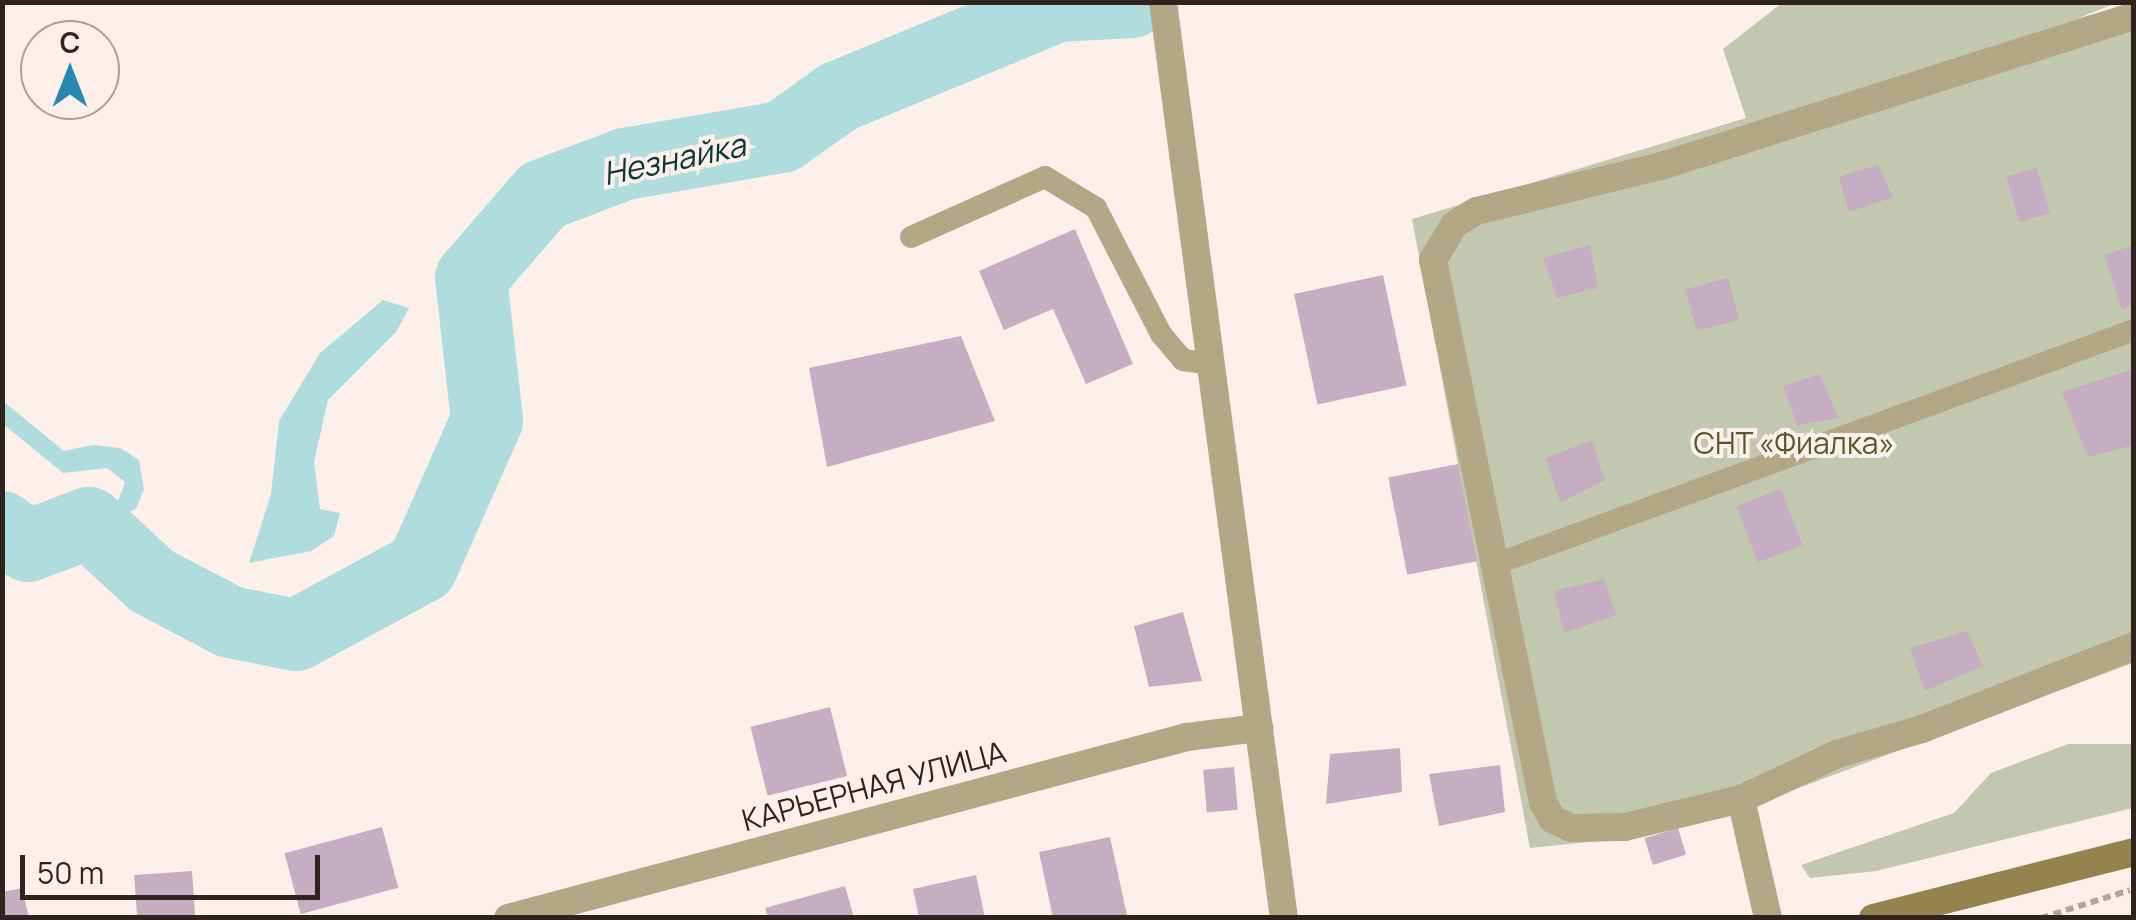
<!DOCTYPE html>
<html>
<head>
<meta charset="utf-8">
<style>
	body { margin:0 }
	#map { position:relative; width:2136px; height:920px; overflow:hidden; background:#fdf0ea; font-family:Manrope,sans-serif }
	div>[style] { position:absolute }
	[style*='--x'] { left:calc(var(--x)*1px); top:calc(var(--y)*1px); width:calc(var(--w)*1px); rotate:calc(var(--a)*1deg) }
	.green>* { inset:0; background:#c1c8af }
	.water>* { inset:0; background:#afdddd }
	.river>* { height:72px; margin:-36px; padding:0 36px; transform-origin:36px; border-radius:36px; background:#afdddd }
	.building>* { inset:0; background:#c6adc1; transform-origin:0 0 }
	.path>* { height:6px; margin-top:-3px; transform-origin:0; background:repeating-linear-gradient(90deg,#b2a5a0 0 8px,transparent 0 13px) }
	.service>* { height:22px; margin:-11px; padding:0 11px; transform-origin:11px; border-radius:11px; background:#b3a786 }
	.minor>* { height:28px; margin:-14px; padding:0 14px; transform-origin:14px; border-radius:14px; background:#b3a786 }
	.secondary>* { height:28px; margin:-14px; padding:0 14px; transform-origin:14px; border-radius:14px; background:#93834f }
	span { translate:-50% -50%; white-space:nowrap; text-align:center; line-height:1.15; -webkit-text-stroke:8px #fdf0ea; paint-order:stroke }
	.park-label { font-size:30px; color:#515c27 }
	.street-label { font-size:30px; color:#2f231e }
	.water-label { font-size:32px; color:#093636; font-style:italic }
	.frame { position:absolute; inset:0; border:5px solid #2f231e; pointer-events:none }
	.north { position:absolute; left:20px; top:20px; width:100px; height:100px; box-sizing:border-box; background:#fdf0ea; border:2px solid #ab9e98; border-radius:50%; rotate:0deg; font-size:28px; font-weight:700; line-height:40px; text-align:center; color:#2f231e }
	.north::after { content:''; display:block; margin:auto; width:35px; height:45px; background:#2789b3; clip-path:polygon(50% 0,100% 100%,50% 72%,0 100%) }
	.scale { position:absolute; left:20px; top:855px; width:300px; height:45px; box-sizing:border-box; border:5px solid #2f231e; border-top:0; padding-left:12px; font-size:30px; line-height:35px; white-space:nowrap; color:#2f231e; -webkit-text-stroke:8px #fdf0ea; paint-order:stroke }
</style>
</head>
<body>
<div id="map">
	<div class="green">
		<i style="clip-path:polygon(1782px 3px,2117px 3px,2076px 19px,2133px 3px,2133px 663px,1772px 798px,1599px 841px,1530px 848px,1412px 219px,1746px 118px,1723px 49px)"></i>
		<i style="clip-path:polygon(2068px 744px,2133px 744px,2133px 808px,1876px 871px,1810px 878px,1801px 865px,1954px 813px,1991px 773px)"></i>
	</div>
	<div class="water">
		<i style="clip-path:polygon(383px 300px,409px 308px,396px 332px,328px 400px,314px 462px,320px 509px,340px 513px,334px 536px,311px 551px,249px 563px,271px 494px,279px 421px,320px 353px)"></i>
		<i style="clip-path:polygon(3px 401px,64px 451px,93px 445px,120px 448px,139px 460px,144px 489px,136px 509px,114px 518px,95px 517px,91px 508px,118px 501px,125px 482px,107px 468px,63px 473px,3px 424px)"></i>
	</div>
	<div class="river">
		<i style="--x:2;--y:527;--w:32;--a:36"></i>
		<i style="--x:28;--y:546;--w:65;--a:-20.7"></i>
		<i style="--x:89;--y:523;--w:86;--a:42.6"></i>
		<i style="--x:152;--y:581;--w:88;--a:27.7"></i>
		<i style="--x:230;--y:622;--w:67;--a:11.1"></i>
		<i style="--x:296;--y:635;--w:143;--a:-28.4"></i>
		<i style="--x:422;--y:567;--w:161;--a:-66.1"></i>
		<i style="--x:487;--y:420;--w:143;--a:-96.4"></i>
		<i style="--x:471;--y:278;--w:110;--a:-49.1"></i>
		<i style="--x:543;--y:195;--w:88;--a:-20.7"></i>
		<i style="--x:625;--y:164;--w:159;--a:-9.8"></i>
		<i style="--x:782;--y:137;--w:69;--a:-35.5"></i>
		<i style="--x:838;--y:97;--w:238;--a:-22.5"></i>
		<i style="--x:1058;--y:6;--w:74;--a:-3.1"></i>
	</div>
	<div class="building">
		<i style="clip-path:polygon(1878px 165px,1893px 197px,1849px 212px,1839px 177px)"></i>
		<i style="left:2037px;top:168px;width:47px;height:32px;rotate:74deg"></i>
		<i style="clip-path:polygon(1075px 229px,1133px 364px,1086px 384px,1053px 309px,1004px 330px,979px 271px)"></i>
		<i style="clip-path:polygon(1590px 245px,1598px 288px,1557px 298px,1543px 258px)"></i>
		<i style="clip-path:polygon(2134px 245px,2134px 304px,2122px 310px,2104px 255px)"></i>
		<i style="left:1383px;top:275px;width:113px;height:91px;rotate:78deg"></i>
		<i style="left:1728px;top:278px;width:43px;height:44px;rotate:75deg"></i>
		<i style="clip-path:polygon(961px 336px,995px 421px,827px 467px,809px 368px)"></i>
		<i style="clip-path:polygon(2134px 369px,2134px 445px,2088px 457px,2062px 392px)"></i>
		<i style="clip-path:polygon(1820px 374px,1838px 418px,1797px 425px,1783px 386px)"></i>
		<i style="clip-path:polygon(1592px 440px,1605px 480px,1560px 503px,1546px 458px)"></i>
		<i style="left:1458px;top:464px;width:99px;height:71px;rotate:79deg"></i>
		<i style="left:1781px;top:489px;width:60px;height:48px;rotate:69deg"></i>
		<i style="clip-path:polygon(1604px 579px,1616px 615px,1564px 633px,1554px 591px)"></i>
		<i style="clip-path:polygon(1183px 612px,1202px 681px,1149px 687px,1134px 626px)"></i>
		<i style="clip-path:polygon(1967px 631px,1983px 666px,1925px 691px,1910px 648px)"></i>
		<i style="left:830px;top:707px;width:71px;height:82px;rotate:76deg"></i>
		<i style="clip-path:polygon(1400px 748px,1402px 792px,1326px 804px,1330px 754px)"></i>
		<i style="clip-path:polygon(1500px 765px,1505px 812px,1439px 826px,1429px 774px)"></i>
		<i style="left:1234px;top:767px;width:43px;height:31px;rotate:85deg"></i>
		<i style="left:382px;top:827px;width:63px;height:101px;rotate:75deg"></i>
		<i style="left:1678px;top:828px;width:28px;height:35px;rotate:73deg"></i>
		<i style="clip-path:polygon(1110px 837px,1127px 915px,1053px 918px,1039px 852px)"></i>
		<i style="left:192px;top:871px;width:47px;height:58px;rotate:86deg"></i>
		<i style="clip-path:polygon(976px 875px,985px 918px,919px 918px,913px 889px)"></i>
		<i style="clip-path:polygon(845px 886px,854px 918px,768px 918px,765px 908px)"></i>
		<i style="clip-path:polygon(22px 888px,29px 918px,2px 918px,2px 892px)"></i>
	</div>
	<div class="path">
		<i style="--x:2041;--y:918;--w:93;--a:-17.5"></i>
	</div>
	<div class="service">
		<i style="--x:911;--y:237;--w:147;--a:-24.1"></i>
		<i style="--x:1045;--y:177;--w:60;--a:31.3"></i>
		<i style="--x:1096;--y:208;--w:142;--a:62.7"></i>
		<i style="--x:1161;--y:334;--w:34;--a:50"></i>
		<i style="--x:1183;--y:360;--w:28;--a:8"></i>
		<i style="--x:1493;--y:565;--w:683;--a:-20.13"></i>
	</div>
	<div class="minor">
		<i style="--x:1163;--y:2;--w:924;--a:82.48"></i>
		<i style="--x:2134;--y:16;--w:496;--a:162.4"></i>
		<i style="--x:1661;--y:166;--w:190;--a:166.3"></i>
		<i style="--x:1476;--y:211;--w:26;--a:148"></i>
		<i style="--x:1454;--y:225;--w:41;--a:121"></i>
		<i style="--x:1433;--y:260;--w:553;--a:78.53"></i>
		<i style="--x:1543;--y:802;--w:19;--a:62"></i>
		<i style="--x:1552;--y:819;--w:21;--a:25"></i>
		<i style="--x:1571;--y:828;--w:54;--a:-1.1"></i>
		<i style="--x:1625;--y:827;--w:119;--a:-13.6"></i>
		<i style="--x:1741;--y:799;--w:106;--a:-25.1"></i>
		<i style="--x:1837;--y:754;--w:89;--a:-16.4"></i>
		<i style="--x:1922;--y:729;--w:228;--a:-21.4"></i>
		<i style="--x:1741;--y:799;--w:122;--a:77.2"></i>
		<i style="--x:508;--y:918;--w:703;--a:-14.93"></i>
		<i style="--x:1187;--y:737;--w:73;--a:-7.1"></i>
	</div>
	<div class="secondary">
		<i style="--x:1873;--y:918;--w:269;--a:-14.2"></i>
	</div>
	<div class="park-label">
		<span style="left:1794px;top:443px">СНТ «Фиалка»</span>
	</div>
	<div class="street-label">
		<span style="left:874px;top:786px;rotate:-15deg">КАРЬЕРНАЯ УЛИЦА</span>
	</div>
	<div class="water-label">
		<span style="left:674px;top:159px;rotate:-12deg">Незнайка</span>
	</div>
	<div class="frame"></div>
	<div class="north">С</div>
	<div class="scale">50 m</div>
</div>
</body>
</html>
